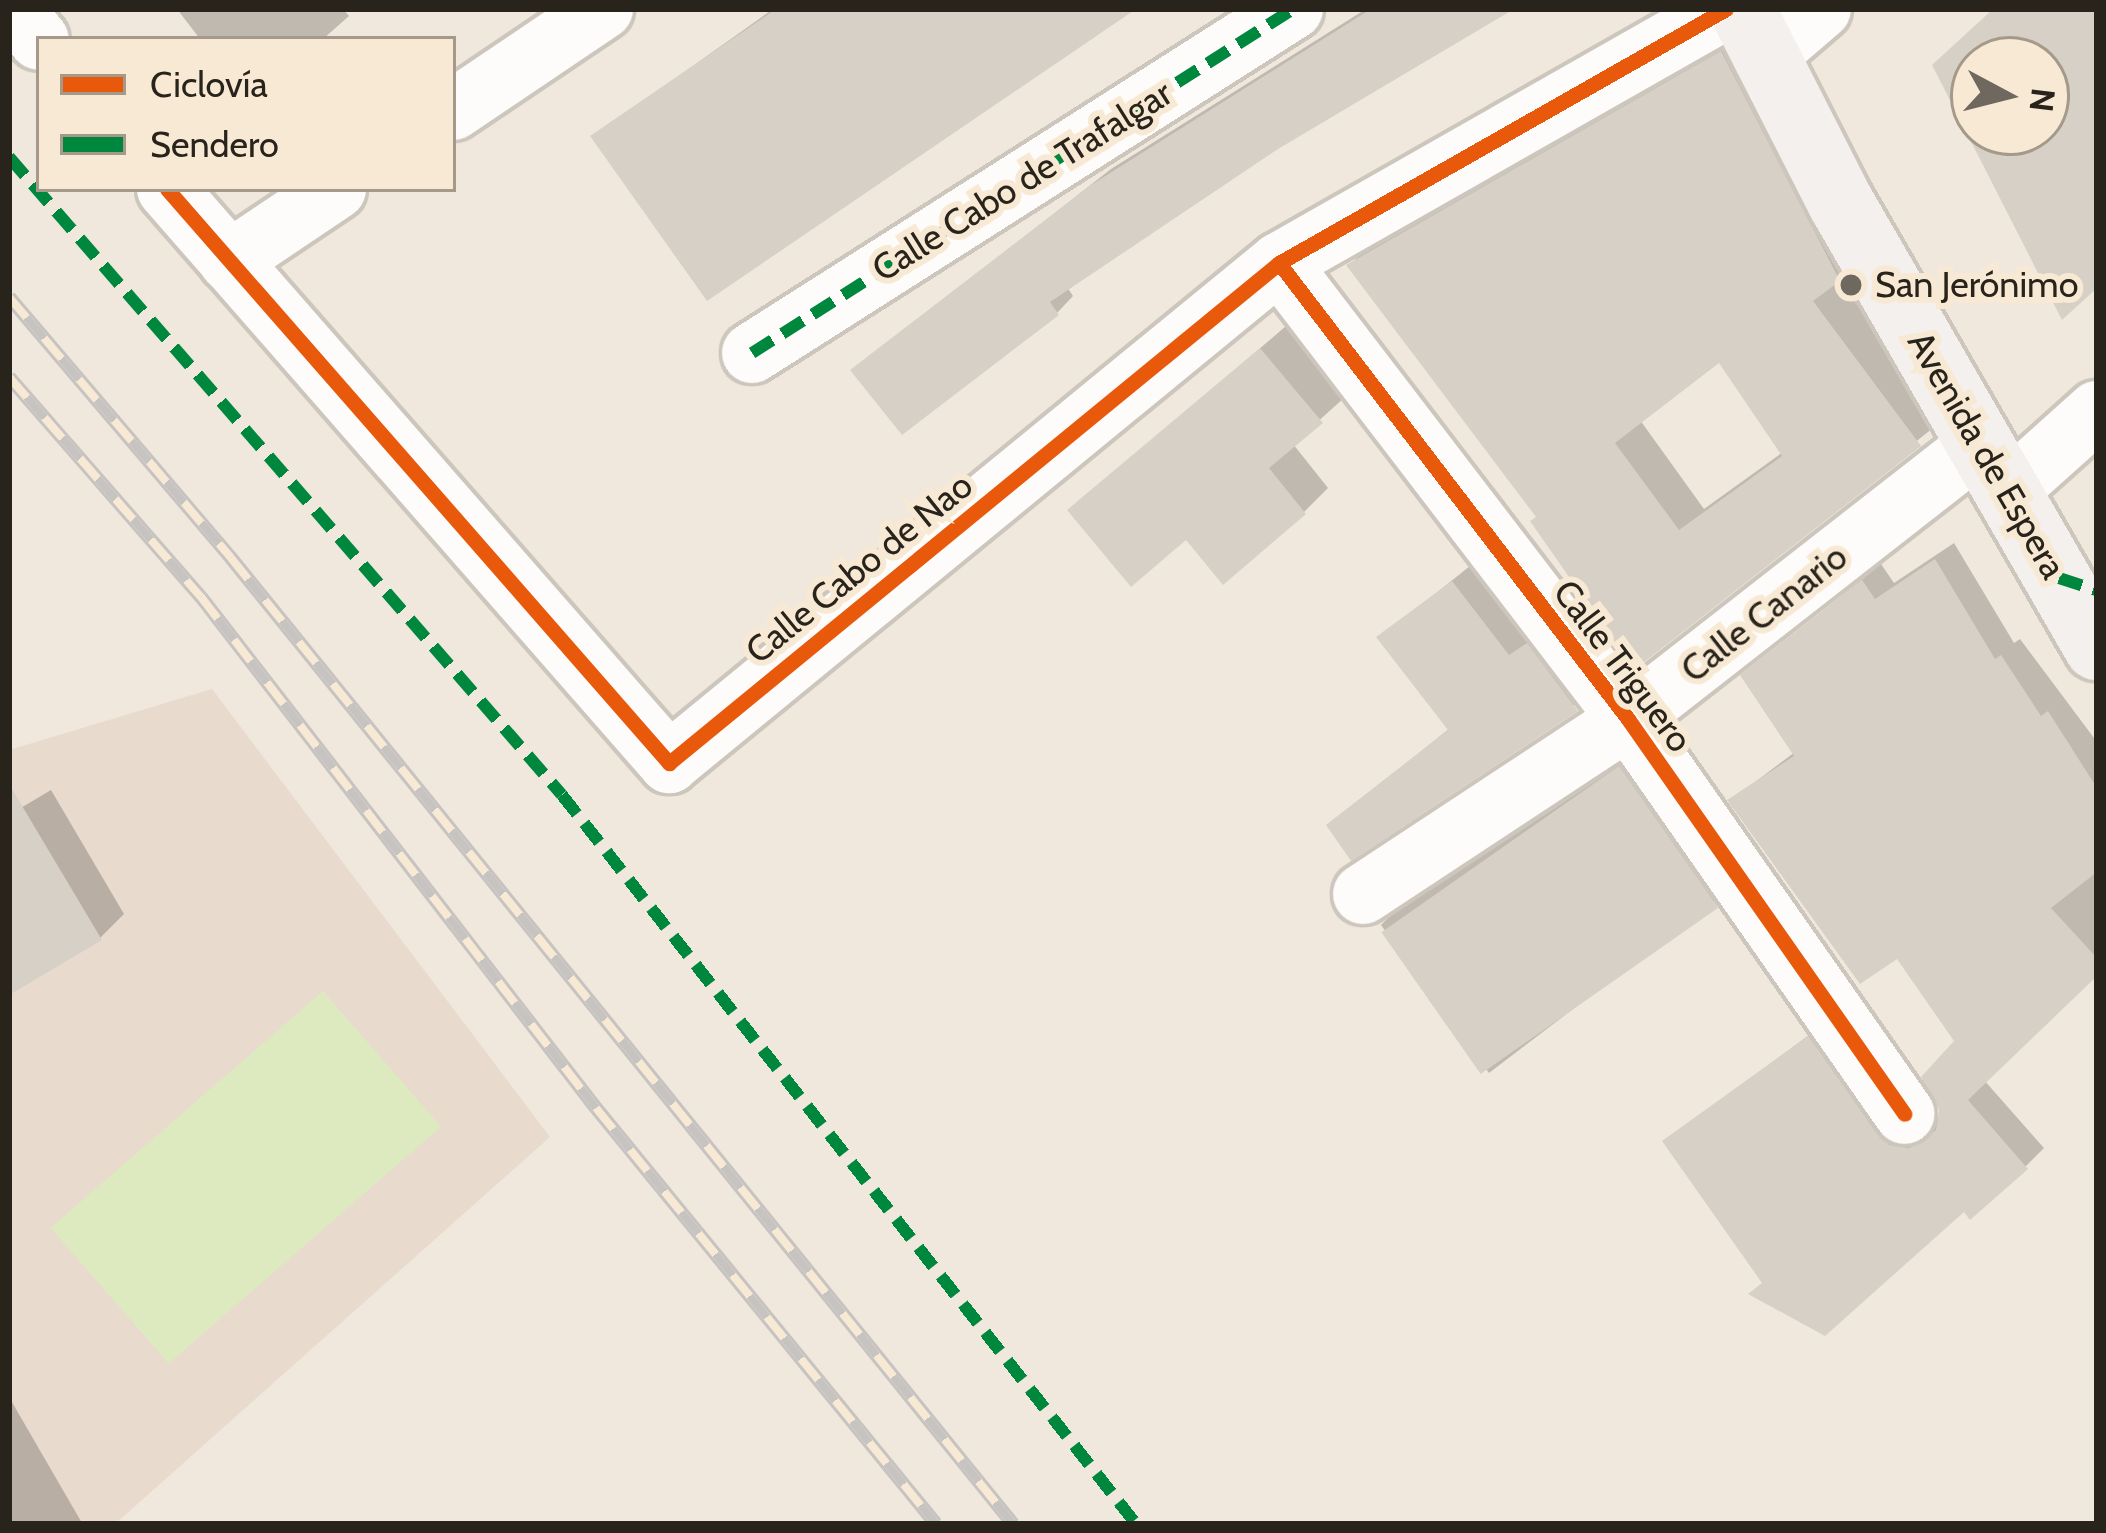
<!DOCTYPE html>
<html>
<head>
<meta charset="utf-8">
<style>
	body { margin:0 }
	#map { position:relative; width:2106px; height:1533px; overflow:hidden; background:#f0e8dc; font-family:Cabin,sans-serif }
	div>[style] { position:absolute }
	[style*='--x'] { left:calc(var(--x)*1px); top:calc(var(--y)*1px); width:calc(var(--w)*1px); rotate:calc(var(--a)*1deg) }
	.education>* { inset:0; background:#e8dacd }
	.green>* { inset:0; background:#dde9bf; transform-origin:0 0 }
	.shadow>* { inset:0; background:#0003 }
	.building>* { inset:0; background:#d6d0c6; transform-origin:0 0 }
	.roads { filter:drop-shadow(3px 0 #ccc6bd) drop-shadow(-3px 0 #ccc6bd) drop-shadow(0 3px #ccc6bd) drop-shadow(0 -3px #ccc6bd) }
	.street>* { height:60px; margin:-30px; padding:0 30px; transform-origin:30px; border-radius:30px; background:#fdfcfa }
	.secondary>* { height:66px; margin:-33px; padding:0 33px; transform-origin:33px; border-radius:33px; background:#f3f0ed }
	.rail>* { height:14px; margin-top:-7px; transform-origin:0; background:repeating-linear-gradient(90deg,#f8e9d4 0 27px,#c6c3c1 0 54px); box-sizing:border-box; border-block:3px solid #c6c3c1 }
	.quiet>* { height:12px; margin-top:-6px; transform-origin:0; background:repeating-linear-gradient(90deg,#00873e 0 24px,transparent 0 36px) }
	.cycleway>* { height:15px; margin:-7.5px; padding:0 7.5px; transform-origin:7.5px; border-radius:7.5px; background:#e8590c }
	.dots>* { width:33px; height:33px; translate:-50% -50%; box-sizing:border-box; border:6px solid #f8e9d4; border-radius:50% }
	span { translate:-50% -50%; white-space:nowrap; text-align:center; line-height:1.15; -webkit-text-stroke:12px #f8e9d4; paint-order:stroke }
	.street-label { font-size:36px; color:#28231b }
	.poi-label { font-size:36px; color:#28231b }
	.left { translate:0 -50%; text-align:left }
	.frame { position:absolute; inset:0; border:12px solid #28231b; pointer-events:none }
	.legend { position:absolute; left:36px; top:36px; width:420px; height:156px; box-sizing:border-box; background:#f8e9d4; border:3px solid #a59a8a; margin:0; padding:15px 21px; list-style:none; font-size:36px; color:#28231b }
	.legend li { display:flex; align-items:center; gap:24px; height:60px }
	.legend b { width:60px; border:3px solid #a59a8a }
	.north { position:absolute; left:1950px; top:36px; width:120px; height:120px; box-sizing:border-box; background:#f8e9d4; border:3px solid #a59a8a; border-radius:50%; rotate:97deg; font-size:33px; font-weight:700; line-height:48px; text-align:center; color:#28231b }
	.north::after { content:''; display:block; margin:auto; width:42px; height:54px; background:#6e685f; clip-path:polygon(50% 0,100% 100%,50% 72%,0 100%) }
</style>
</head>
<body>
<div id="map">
	<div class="education">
		<i style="clip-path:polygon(212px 689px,550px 1137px,115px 1524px,9px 1524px,9px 750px)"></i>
	</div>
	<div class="green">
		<i style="left:323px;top:991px;width:180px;height:361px;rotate:49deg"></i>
	</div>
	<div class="shadow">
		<i style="clip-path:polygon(177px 9px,343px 9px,349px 16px,323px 39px,200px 39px)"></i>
		<i style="clip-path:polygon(773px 9px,1131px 9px,594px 136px)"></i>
		<i style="clip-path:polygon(1366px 9px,1508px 9px,1277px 146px,1067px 287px,1073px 296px,1057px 313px,854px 370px,1111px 169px)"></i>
		<i style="clip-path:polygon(evenodd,1746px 29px,1862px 255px,1838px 279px,1943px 420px,1635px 666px,1539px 516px,1350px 265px,1373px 241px,1746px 29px,1720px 358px,1783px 452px,1704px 509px,1640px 420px,1720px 358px)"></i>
		<i style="clip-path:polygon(1286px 326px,1345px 397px,1293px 444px,1328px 488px,1304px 512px,1186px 536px,1071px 510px)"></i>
		<i style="clip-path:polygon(1954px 543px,2014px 643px,2020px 639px,2097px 742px,2097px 972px,1984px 1080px,2044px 1148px,2026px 1166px,1971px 1216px,1964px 1208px,1765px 1282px,1666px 1141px,1828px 1021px,1927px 1131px,1943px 1112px,1958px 1041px,1898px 955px,1731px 800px,1795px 752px,1744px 675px,1881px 564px,1894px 583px)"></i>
		<i style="clip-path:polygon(1470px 566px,1527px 641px,1545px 629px,1593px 692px,1352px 856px,1330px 825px,1450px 728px,1380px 638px)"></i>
		<i style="clip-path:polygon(1644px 744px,1741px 881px,1489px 1073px,1381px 925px,1405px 901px)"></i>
		<i style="clip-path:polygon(51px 790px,124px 914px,100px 938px,9px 991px,9px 815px)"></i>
		<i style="clip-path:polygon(9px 1397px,82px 1523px,81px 1524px,9px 1524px)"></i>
	</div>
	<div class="building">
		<i style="clip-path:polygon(776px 9px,1136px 9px,707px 301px,590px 136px)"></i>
		<i style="clip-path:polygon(1371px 9px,1514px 9px,1278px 149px,1050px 302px,1059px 315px,902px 435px,850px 370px,1091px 185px)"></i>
		<i style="clip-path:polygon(evenodd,1993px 9px,2097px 9px,2097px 288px,2062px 320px,1932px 65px,1993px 9px,1974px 60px,2046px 60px,2046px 132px,1974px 132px,1974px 60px)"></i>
		<i style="clip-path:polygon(evenodd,1721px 51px,1840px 281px,1813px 301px,1921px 446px,1634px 670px,1530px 521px,1536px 517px,1346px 265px,1721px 51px,1719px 363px,1782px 456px,1679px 530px,1615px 443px,1719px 363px)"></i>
		<i style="clip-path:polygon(1260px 348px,1323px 423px,1269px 468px,1306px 514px,1223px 585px,1186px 540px,1131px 587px,1067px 510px)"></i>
		<i style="clip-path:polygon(1935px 559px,1995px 659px,2001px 655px,2041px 716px,2048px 711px,2097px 788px,2097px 872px,2051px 908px,2097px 958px,2097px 976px,1968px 1100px,2028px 1169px,1970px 1220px,1964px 1212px,1825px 1336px,1748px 1294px,1762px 1283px,1662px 1141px,1808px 1036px,1889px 1145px,1909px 1148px,1936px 1130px,1939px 1110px,1921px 1077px,1954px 1041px,1897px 959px,1860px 984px,1727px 800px,1794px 756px,1740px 675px,1862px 580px,1875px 599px)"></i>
		<i style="clip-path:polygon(1452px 581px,1509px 655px,1527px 643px,1578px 711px,1351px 861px,1326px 825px,1448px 730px,1376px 637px)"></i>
		<i style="left:1619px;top:766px;width:173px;height:290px;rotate:55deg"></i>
		<i style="clip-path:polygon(9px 784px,102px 940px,9px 995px)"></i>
	</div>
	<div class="roads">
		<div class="street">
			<i style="--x:13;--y:9;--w:40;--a:50"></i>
			<i style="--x:1764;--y:58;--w:75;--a:-40.7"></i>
			<i style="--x:453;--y:110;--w:181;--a:-34"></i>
			<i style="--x:167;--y:189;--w:763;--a:48.83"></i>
			<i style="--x:669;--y:763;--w:789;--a:-39.34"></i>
			<i style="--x:1279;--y:263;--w:514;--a:-29.61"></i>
			<i style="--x:229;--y:261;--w:129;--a:-33.9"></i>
			<i style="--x:1279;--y:263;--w:574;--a:52.57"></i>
			<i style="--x:1628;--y:719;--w:482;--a:55"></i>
			<i style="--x:752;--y:353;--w:641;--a:-32.45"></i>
			<i style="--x:2010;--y:489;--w:117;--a:-41.9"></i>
			<i style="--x:1363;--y:894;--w:318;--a:-33.4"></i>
			<i style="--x:1628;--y:719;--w:447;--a:-38"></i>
		</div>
		<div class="secondary">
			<i style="--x:1742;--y:9;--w:218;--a:63"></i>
			<i style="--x:1841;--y:203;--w:513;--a:60.03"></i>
		</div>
	</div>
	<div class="rail">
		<i style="--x:9;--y:297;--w:343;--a:49.6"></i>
		<i style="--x:231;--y:558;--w:1243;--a:51.01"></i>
		<i style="--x:9;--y:377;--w:292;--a:48.9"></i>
		<i style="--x:201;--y:597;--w:646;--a:52.3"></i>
		<i style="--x:596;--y:1108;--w:537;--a:50.74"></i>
	</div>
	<div class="quiet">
		<i style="--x:9;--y:157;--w:844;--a:49.08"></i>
		<i style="--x:562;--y:795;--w:928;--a:51.78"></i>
		<i style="--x:752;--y:353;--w:641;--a:-32.45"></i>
		<i style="--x:2059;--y:578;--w:40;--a:18"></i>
	</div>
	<div class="cycleway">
		<i style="--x:167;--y:189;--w:763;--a:48.83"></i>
		<i style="--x:669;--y:763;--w:789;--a:-39.34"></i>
		<i style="--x:1279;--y:263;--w:514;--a:-29.61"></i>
		<i style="--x:1279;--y:263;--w:574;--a:52.57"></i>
		<i style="--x:1628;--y:719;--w:482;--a:55"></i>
	</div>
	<div class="dots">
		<i style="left:1851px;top:285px;background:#6e685f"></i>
	</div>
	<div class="street-label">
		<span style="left:1022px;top:181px;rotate:-32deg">Calle Cabo de Trafalgar</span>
		<span style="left:1987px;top:455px;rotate:60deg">Avenida de Espera</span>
		<span style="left:859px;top:568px;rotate:-39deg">Calle Cabo de Nao</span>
		<span style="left:1764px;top:613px;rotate:-38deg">Calle Canario</span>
		<span style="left:1623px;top:666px;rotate:53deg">Calle Triguero</span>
	</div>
	<div class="poi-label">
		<span class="left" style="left:1875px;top:285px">San Jerónimo</span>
	</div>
	<div class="frame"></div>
	<ul class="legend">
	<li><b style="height:15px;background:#e8590c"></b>Ciclovía</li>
	<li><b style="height:15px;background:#00873e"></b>Sendero</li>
	</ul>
	<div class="north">N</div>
</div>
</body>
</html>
